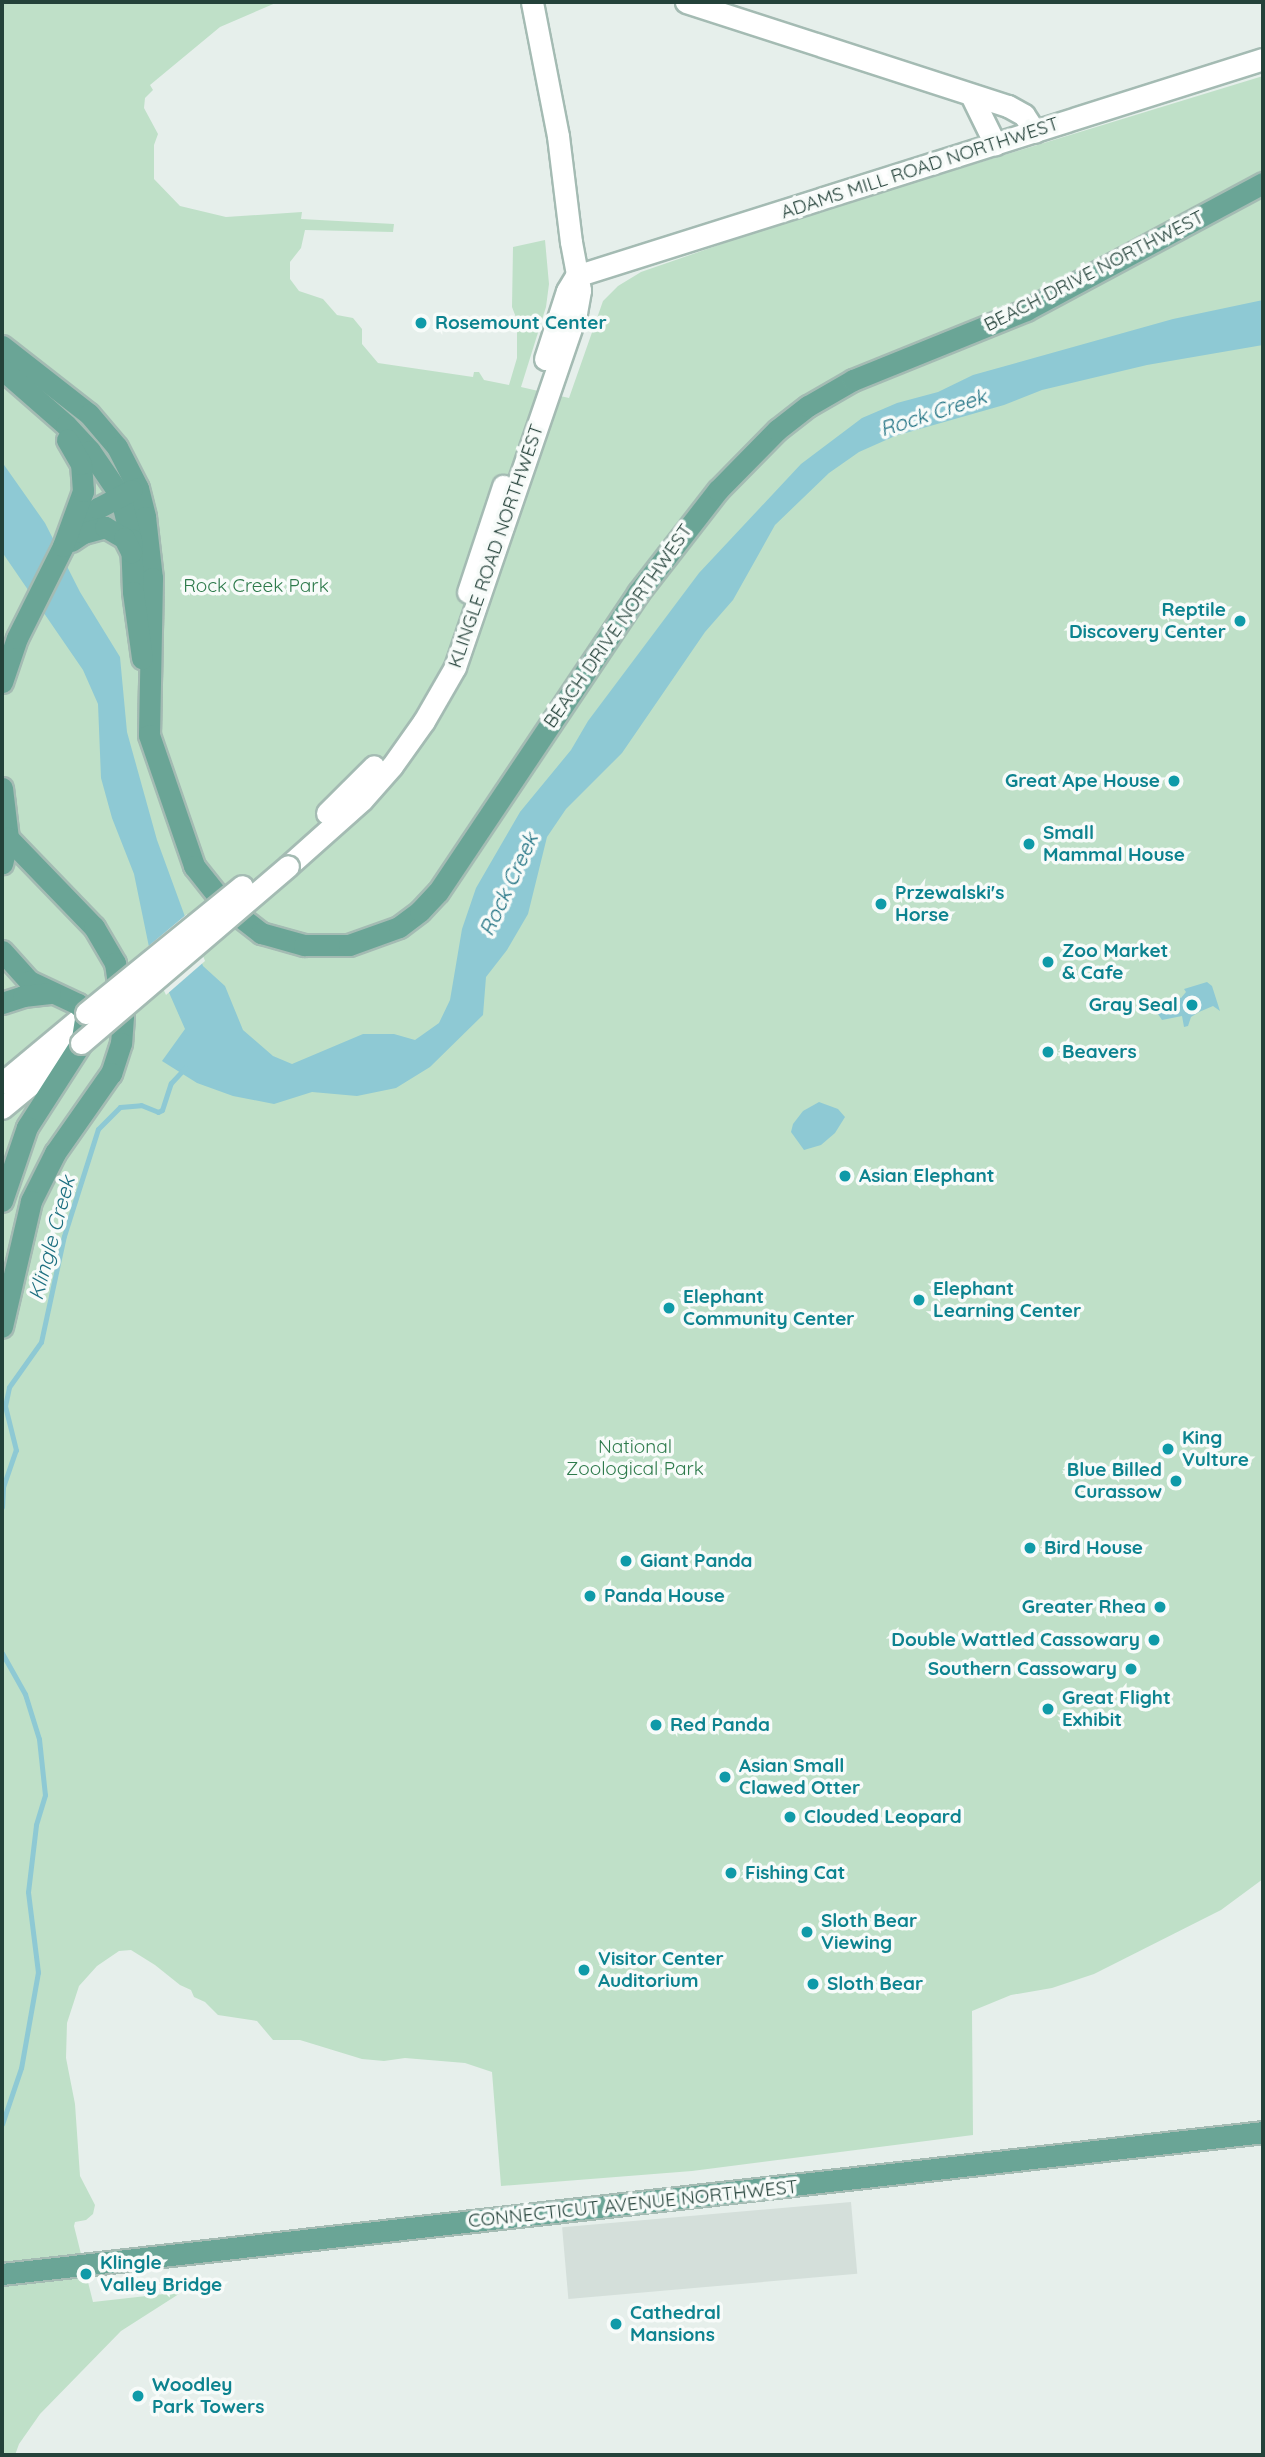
<!DOCTYPE html>
<html>
<head>
<meta charset="utf-8">
<style>
	body { margin:0 }
	#map { position:relative; width:1265px; height:2457px; overflow:hidden; background:#e6efeb; font-family:Quicksand,sans-serif }
	div>[style] { position:absolute }
	[style*='--x'] { left:calc(var(--x)*1px); top:calc(var(--y)*1px); width:calc(var(--w)*1px); rotate:calc(var(--a)*1deg) }
	.built>* { inset:0; background:#d4dfda; transform-origin:0 0 }
	.green>* { inset:0; background:#bfe0c8 }
	.water>* { inset:0; background:#8ec9d4 }
	.pier>* { inset:0; background:#e6efeb }
	.stream>* { height:5px; margin:-2.5px; padding:0 2.5px; transform-origin:2.5px; border-radius:2.5px; background:#8ec9d4 }
	.roads { filter:drop-shadow(2px 0 #a4bbb3) drop-shadow(-2px 0 #a4bbb3) drop-shadow(0 2px #a4bbb3) drop-shadow(0 -2px #a4bbb3) }
	.secondary>* { height:21px; margin:-10.5px; padding:0 10.5px; transform-origin:10.5px; border-radius:10.5px; background:#fff }
	.primary>* { height:21px; margin:-10.5px; padding:0 10.5px; transform-origin:10.5px; border-radius:10.5px; background:#6aa596 }
	.bridges { filter:drop-shadow(2px 0 #a4bbb3) drop-shadow(-2px 0 #a4bbb3) drop-shadow(0 2px #a4bbb3) drop-shadow(0 -2px #a4bbb3) }
	.secondary-bridge>* { height:21px; margin:-10.5px; padding:0 10.5px; transform-origin:10.5px; border-radius:10.5px; background:#fff }
	.dots>* { width:19px; height:19px; translate:-50% -50%; box-sizing:border-box; border:4px solid #f7fbf9; border-radius:50% }
	span { translate:-50% -50%; white-space:nowrap; text-align:center; line-height:1.15; -webkit-text-stroke:7px #f7fbf9; paint-order:stroke }
	.street-label { font-size:19px; color:#24423a }
	.culture-label { font-size:19px; color:#0d838f; font-weight:700 }
	.left { translate:0 -50%; text-align:left }
	.right { translate:-100% -50%; text-align:right }
	.park-label { font-size:19px; color:#2d7a4b }
	.water-label { font-size:21px; color:#1c6f80; font-style:italic }
	.frame { position:absolute; inset:0; border:4px solid #24423a; pointer-events:none }
</style>
</head>
<body>
<div id="map">
	<div class="built">
		<i style="left:851px;top:2202px;width:72px;height:290px;rotate:85deg"></i>
	</div>
	<div class="green">
		<i style="clip-path:polygon(2px 2px,278px 2px,220px 27px,150px 85px,153px 90px,145px 98px,144px 108px,158px 134px,154px 145px,154px 179px,180px 206px,226px 217px,302px 212px,301px 219px,394px 224px,393px 232px,305px 230px,301px 248px,290px 262px,290px 279px,299px 291px,323px 299px,337px 315px,353px 318px,362px 329px,362px 344px,378px 363px,473px 377px,474px 372px,479px 372px,484px 380px,509px 385px,517px 358px,517px 320px,512px 307px,513px 247px,545px 240px,549px 284px,546px 307px,521px 387px,569px 398px,603px 301px,618px 286px,641px 272px,785px 222px,1263px 76px,1263px 1879px,1221px 1910px,1094px 1974px,1052px 1988px,1011px 1995px,972px 2011px,973px 2135px,692px 2171px,501px 2186px,492px 2072px,465px 2063px,405px 2058px,384px 2061px,362px 2059px,300px 2040px,273px 2040px,257px 2021px,218px 2015px,205px 2002px,194px 1997px,191px 1990px,180px 1985px,155px 1965px,131px 1950px,119px 1951px,97px 1966px,79px 1986px,67px 2023px,66px 2058px,75px 2104px,80px 2176px,95px 2205px,93px 2214px,86px 2220px,75px 2222px,74px 2226px,93px 2302px,182px 2292px,121px 2331px,40px 2414px,19px 2444px,15px 2455px,2px 2455px)"></i>
	</div>
	<div class="water">
		<i style="clip-path:polygon(1263px 300px,1263px 345px,1147px 365px,1042px 390px,1004px 405px,895px 436px,859px 452px,829px 473px,775px 525px,733px 600px,705px 632px,622px 753px,566px 809px,547px 837px,528px 914px,507px 950px,486px 977px,483px 1015px,430px 1067px,396px 1088px,357px 1096px,312px 1092px,274px 1104px,233px 1096px,197px 1083px,162px 1061px,185px 1029px,149px 947px,134px 874px,112px 818px,101px 778px,98px 704px,83px 670px,2px 552px,2px 462px,45px 523px,80px 592px,120px 657px,127px 732px,157px 840px,203px 966px,225px 986px,243px 1030px,273px 1056px,292px 1064px,363px 1034px,394px 1034px,415px 1040px,439px 1023px,450px 1000px,462px 929px,476px 888px,520px 812px,571px 750px,588px 721px,699px 573px,801px 464px,862px 418px,897px 403px,938px 392px,973px 375px,1173px 319px)"></i>
		<i style="clip-path:polygon(1207px 982px,1212px 986px,1220px 1011px,1213px 1006px,1199px 1012px,1191px 1017px,1188px 1026px,1184px 1027px,1182px 1016px,1162px 1020px,1158px 1014px,1160px 1010px,1166px 1007px,1165px 1004px,1175px 995px,1181px 998px,1186px 992px,1184px 989px)"></i>
		<i style="clip-path:polygon(819px 1102px,838px 1109px,845px 1117px,835px 1133px,821px 1145px,804px 1150px,791px 1132px,793px 1124px,803px 1111px)"></i>
	</div>
	<div class="pier">
		<i style="clip-path:polygon(187px 914px,205px 961px,166px 995px,145px 949px)"></i>
	</div>
	<div class="stream">
		<i style="--x:2;--y:1507;--w:20;--a:-87"></i>
		<i style="--x:3;--y:1487;--w:39;--a:-71"></i>
		<i style="--x:16;--y:1450;--w:45;--a:-104"></i>
		<i style="--x:5;--y:1406;--w:19;--a:-78"></i>
		<i style="--x:9;--y:1387;--w:55;--a:-54.6"></i>
		<i style="--x:41;--y:1342;--w:108;--a:-77.8"></i>
		<i style="--x:64;--y:1236;--w:112;--a:-72.4"></i>
		<i style="--x:98;--y:1129;--w:31;--a:-45"></i>
		<i style="--x:120;--y:1107;--w:21;--a:-5"></i>
		<i style="--x:141;--y:1105;--w:18;--a:22"></i>
		<i style="--x:158;--y:1112;--w:4;--a:-27"></i>
		<i style="--x:162;--y:1110;--w:28;--a:-72"></i>
		<i style="--x:171;--y:1083;--w:21;--a:-47"></i>
		<i style="--x:2;--y:1653;--w:47;--a:60.7"></i>
		<i style="--x:25;--y:1694;--w:47;--a:72.7"></i>
		<i style="--x:39;--y:1739;--w:56;--a:83.9"></i>
		<i style="--x:45;--y:1795;--w:31;--a:107"></i>
		<i style="--x:36;--y:1825;--w:67;--a:96.8"></i>
		<i style="--x:28;--y:1892;--w:81;--a:82.9"></i>
		<i style="--x:38;--y:1972;--w:97;--a:100"></i>
		<i style="--x:21;--y:2068;--w:59;--a:108.7"></i>
	</div>
	<div class="roads">
		<div class="secondary">
			<i style="--x:686;--y:2;--w:338;--a:17.9"></i>
			<i style="--x:1008;--y:106;--w:18;--a:29"></i>
			<i style="--x:1024;--y:115;--w:20;--a:57"></i>
			<i style="--x:971;--y:95;--w:55;--a:63.9"></i>
			<i style="--x:576;--y:276;--w:720;--a:-17.53"></i>
			<i style="--x:545;--y:359;--w:71;--a:-72.1"></i>
			<i style="--x:567;--y:291;--w:17;--a:-59"></i>
			<i style="--x:468;--y:592;--w:112;--a:-71.7"></i>
			<i style="--x:327;--y:813;--w:66;--a:-45"></i>
			<i style="--x:288;--y:866;--w:99;--a:-41.7"></i>
			<i style="--x:362;--y:800;--w:45;--a:-48.6"></i>
			<i style="--x:392;--y:766;--w:55;--a:-54.6"></i>
			<i style="--x:424;--y:721;--w:62;--a:-60.1"></i>
			<i style="--x:455;--y:667;--w:374;--a:-71.1"></i>
			<i style="--x:576;--y:313;--w:23;--a:-80"></i>
			<i style="--x:580;--y:290;--w:49;--a:-100.6"></i>
			<i style="--x:571;--y:242;--w:107;--a:-97"></i>
			<i style="--x:558;--y:136;--w:136;--a:-101"></i>
			<i style="--x:2;--y:1083;--w:109;--a:-39.8"></i>
			<i style="--x:2;--y:1108;--w:96;--a:-39.5"></i>
		</div>
		<div class="primary">
			<i style="--x:2;--y:346;--w:110;--a:38"></i>
			<i style="--x:89;--y:414;--w:43;--a:49.7"></i>
			<i style="--x:117;--y:447;--w:46;--a:62.9"></i>
			<i style="--x:138;--y:488;--w:30;--a:76"></i>
			<i style="--x:145;--y:517;--w:61;--a:83.5"></i>
			<i style="--x:152;--y:578;--w:157;--a:91.1"></i>
			<i style="--x:149;--y:735;--w:139;--a:71"></i>
			<i style="--x:194;--y:866;--w:50;--a:51.5"></i>
			<i style="--x:225;--y:905;--w:46;--a:37.9"></i>
			<i style="--x:261;--y:933;--w:45;--a:15.6"></i>
			<i style="--x:304;--y:945;--w:45;--a:0"></i>
			<i style="--x:349;--y:945;--w:53;--a:-19.8"></i>
			<i style="--x:399;--y:927;--w:26;--a:-37"></i>
			<i style="--x:420;--y:911;--w:26;--a:-47"></i>
			<i style="--x:438;--y:892;--w:360;--a:-56.2"></i>
			<i style="--x:638;--y:593;--w:130;--a:-52.2"></i>
			<i style="--x:718;--y:490;--w:84;--a:-45.5"></i>
			<i style="--x:777;--y:430;--w:39;--a:-38"></i>
			<i style="--x:808;--y:406;--w:52;--a:-30"></i>
			<i style="--x:853;--y:380;--w:187;--a:-22"></i>
			<i style="--x:1026;--y:310;--w:269;--a:-28.2"></i>
			<i style="--x:2;--y:369;--w:85;--a:41.2"></i>
			<i style="--x:66;--y:425;--w:35;--a:47"></i>
			<i style="--x:90;--y:451;--w:53;--a:55.7"></i>
			<i style="--x:120;--y:495;--w:45;--a:76"></i>
			<i style="--x:131;--y:539;--w:53;--a:87.8"></i>
			<i style="--x:133;--y:592;--w:67;--a:82.2"></i>
			<i style="--x:74;--y:531;--w:33;--a:-44"></i>
			<i style="--x:98;--y:508;--w:38;--a:-28"></i>
			<i style="--x:71;--y:541;--w:14;--a:-34"></i>
			<i style="--x:83;--y:533;--w:23;--a:-15"></i>
			<i style="--x:105;--y:527;--w:22;--a:30"></i>
			<i style="--x:124;--y:538;--w:16;--a:63"></i>
			<i style="--x:2;--y:682;--w:46;--a:-71.2"></i>
			<i style="--x:17;--y:638;--w:103;--a:-63.4"></i>
			<i style="--x:63;--y:546;--w:59;--a:-70"></i>
			<i style="--x:83;--y:491;--w:27;--a:-94"></i>
			<i style="--x:81;--y:464;--w:28;--a:-120"></i>
			<i style="--x:2;--y:788;--w:50;--a:83.2"></i>
			<i style="--x:8;--y:838;--w:26;--a:103"></i>
			<i style="--x:2;--y:837;--w:6;--a:9"></i>
			<i style="--x:8;--y:838;--w:124;--a:46"></i>
			<i style="--x:94;--y:927;--w:42;--a:59.7"></i>
			<i style="--x:115;--y:963;--w:54;--a:81.4"></i>
			<i style="--x:123;--y:1016;--w:27;--a:94"></i>
			<i style="--x:121;--y:1043;--w:32;--a:108"></i>
			<i style="--x:111;--y:1073;--w:98;--a:125"></i>
			<i style="--x:55;--y:1153;--w:54;--a:116.6"></i>
			<i style="--x:31;--y:1201;--w:129;--a:103"></i>
			<i style="--x:2;--y:951;--w:40;--a:48"></i>
			<i style="--x:29;--y:981;--w:54;--a:25.1"></i>
			<i style="--x:78;--y:1004;--w:12;--a:48"></i>
			<i style="--x:86;--y:1013;--w:30;--a:99"></i>
			<i style="--x:81;--y:1043;--w:100;--a:122.7"></i>
			<i style="--x:27;--y:1127;--w:78;--a:108.7"></i>
			<i style="--x:2;--y:1003;--w:22;--a:-18"></i>
			<i style="--x:23;--y:996;--w:27;--a:-6"></i>
			<i style="--x:2;--y:2274;--w:1269;--a:-6.42"></i>
		</div>
	</div>
	<div class="bridges">
		<div class="secondary-bridge">
			<i style="--x:86;--y:1013;--w:201;--a:-39.1"></i>
			<i style="--x:81;--y:1043;--w:272;--a:-40.5"></i>
		</div>
	</div>
	<div class="dots">
		<i style="left:421px;top:323px;background:#0f9aa8"></i>
		<i style="left:1240px;top:621px;background:#0f9aa8"></i>
		<i style="left:1174px;top:781px;background:#0f9aa8"></i>
		<i style="left:1029px;top:844px;background:#0f9aa8"></i>
		<i style="left:881px;top:904px;background:#0f9aa8"></i>
		<i style="left:1048px;top:962px;background:#0f9aa8"></i>
		<i style="left:1192px;top:1005px;background:#0f9aa8"></i>
		<i style="left:1048px;top:1052px;background:#0f9aa8"></i>
		<i style="left:845px;top:1176px;background:#0f9aa8"></i>
		<i style="left:919px;top:1300px;background:#0f9aa8"></i>
		<i style="left:669px;top:1308px;background:#0f9aa8"></i>
		<i style="left:1168px;top:1449px;background:#0f9aa8"></i>
		<i style="left:1176px;top:1481px;background:#0f9aa8"></i>
		<i style="left:1030px;top:1548px;background:#0f9aa8"></i>
		<i style="left:626px;top:1561px;background:#0f9aa8"></i>
		<i style="left:590px;top:1596px;background:#0f9aa8"></i>
		<i style="left:1160px;top:1607px;background:#0f9aa8"></i>
		<i style="left:1154px;top:1640px;background:#0f9aa8"></i>
		<i style="left:1131px;top:1669px;background:#0f9aa8"></i>
		<i style="left:1048px;top:1709px;background:#0f9aa8"></i>
		<i style="left:656px;top:1725px;background:#0f9aa8"></i>
		<i style="left:725px;top:1777px;background:#0f9aa8"></i>
		<i style="left:790px;top:1817px;background:#0f9aa8"></i>
		<i style="left:731px;top:1873px;background:#0f9aa8"></i>
		<i style="left:807px;top:1932px;background:#0f9aa8"></i>
		<i style="left:584px;top:1970px;background:#0f9aa8"></i>
		<i style="left:813px;top:1984px;background:#0f9aa8"></i>
		<i style="left:86px;top:2274px;background:#0f9aa8"></i>
		<i style="left:616px;top:2324px;background:#0f9aa8"></i>
		<i style="left:138px;top:2396px;background:#0f9aa8"></i>
	</div>
	<div class="street-label">
		<span style="left:920px;top:168px;rotate:-18deg">ADAMS MILL ROAD NORTHWEST</span>
		<span style="left:1094px;top:271px;rotate:-27deg">BEACH DRIVE NORTHWEST</span>
		<span style="left:496px;top:546px;rotate:-71deg">KLINGLE ROAD NORTHWEST</span>
		<span style="left:618px;top:626px;rotate:-55deg">BEACH DRIVE NORTHWEST</span>
		<span style="left:633px;top:2204px;rotate:-6deg">CONNECTICUT AVENUE NORTHWEST</span>
	</div>
	<div class="culture-label">
		<span class="left" style="left:435px;top:323px">Rosemount Center</span>
		<span class="right" style="left:1226px;top:621px">Reptile<br>Discovery Center</span>
		<span class="right" style="left:1160px;top:781px">Great Ape House</span>
		<span class="left" style="left:1043px;top:844px">Small<br>Mammal House</span>
		<span class="left" style="left:895px;top:904px">Przewalski's<br>Horse</span>
		<span class="left" style="left:1062px;top:962px">Zoo Market<br>&amp; Cafe</span>
		<span class="right" style="left:1178px;top:1005px">Gray Seal</span>
		<span class="left" style="left:1062px;top:1052px">Beavers</span>
		<span class="left" style="left:859px;top:1176px">Asian Elephant</span>
		<span class="left" style="left:933px;top:1300px">Elephant<br>Learning Center</span>
		<span class="left" style="left:683px;top:1308px">Elephant<br>Community Center</span>
		<span class="left" style="left:1182px;top:1449px">King<br>Vulture</span>
		<span class="right" style="left:1162px;top:1481px">Blue Billed<br>Curassow</span>
		<span class="left" style="left:1044px;top:1548px">Bird House</span>
		<span class="left" style="left:640px;top:1561px">Giant Panda</span>
		<span class="left" style="left:604px;top:1596px">Panda House</span>
		<span class="right" style="left:1146px;top:1607px">Greater Rhea</span>
		<span class="right" style="left:1140px;top:1640px">Double Wattled Cassowary</span>
		<span class="right" style="left:1117px;top:1669px">Southern Cassowary</span>
		<span class="left" style="left:1062px;top:1709px">Great Flight<br>Exhibit</span>
		<span class="left" style="left:670px;top:1725px">Red Panda</span>
		<span class="left" style="left:739px;top:1777px">Asian Small<br>Clawed Otter</span>
		<span class="left" style="left:804px;top:1817px">Clouded Leopard</span>
		<span class="left" style="left:745px;top:1873px">Fishing Cat</span>
		<span class="left" style="left:821px;top:1932px">Sloth Bear<br>Viewing</span>
		<span class="left" style="left:598px;top:1970px">Visitor Center<br>Auditorium</span>
		<span class="left" style="left:827px;top:1984px">Sloth Bear</span>
		<span class="left" style="left:100px;top:2274px">Klingle<br>Valley Bridge</span>
		<span class="left" style="left:630px;top:2324px">Cathedral<br>Mansions</span>
		<span class="left" style="left:152px;top:2396px">Woodley<br>Park Towers</span>
	</div>
	<div class="park-label">
		<span style="left:256px;top:586px">Rock Creek Park</span>
		<span style="left:635px;top:1458px">National<br>Zoological Park</span>
	</div>
	<div class="water-label">
		<span style="left:933px;top:412px;rotate:-18deg">Rock Creek</span>
		<span style="left:508px;top:884px;rotate:-65deg">Rock Creek</span>
		<span style="left:51px;top:1238px;rotate:-75deg">Klingle Creek</span>
	</div>
	<div class="frame"></div>
</div>
</body>
</html>
